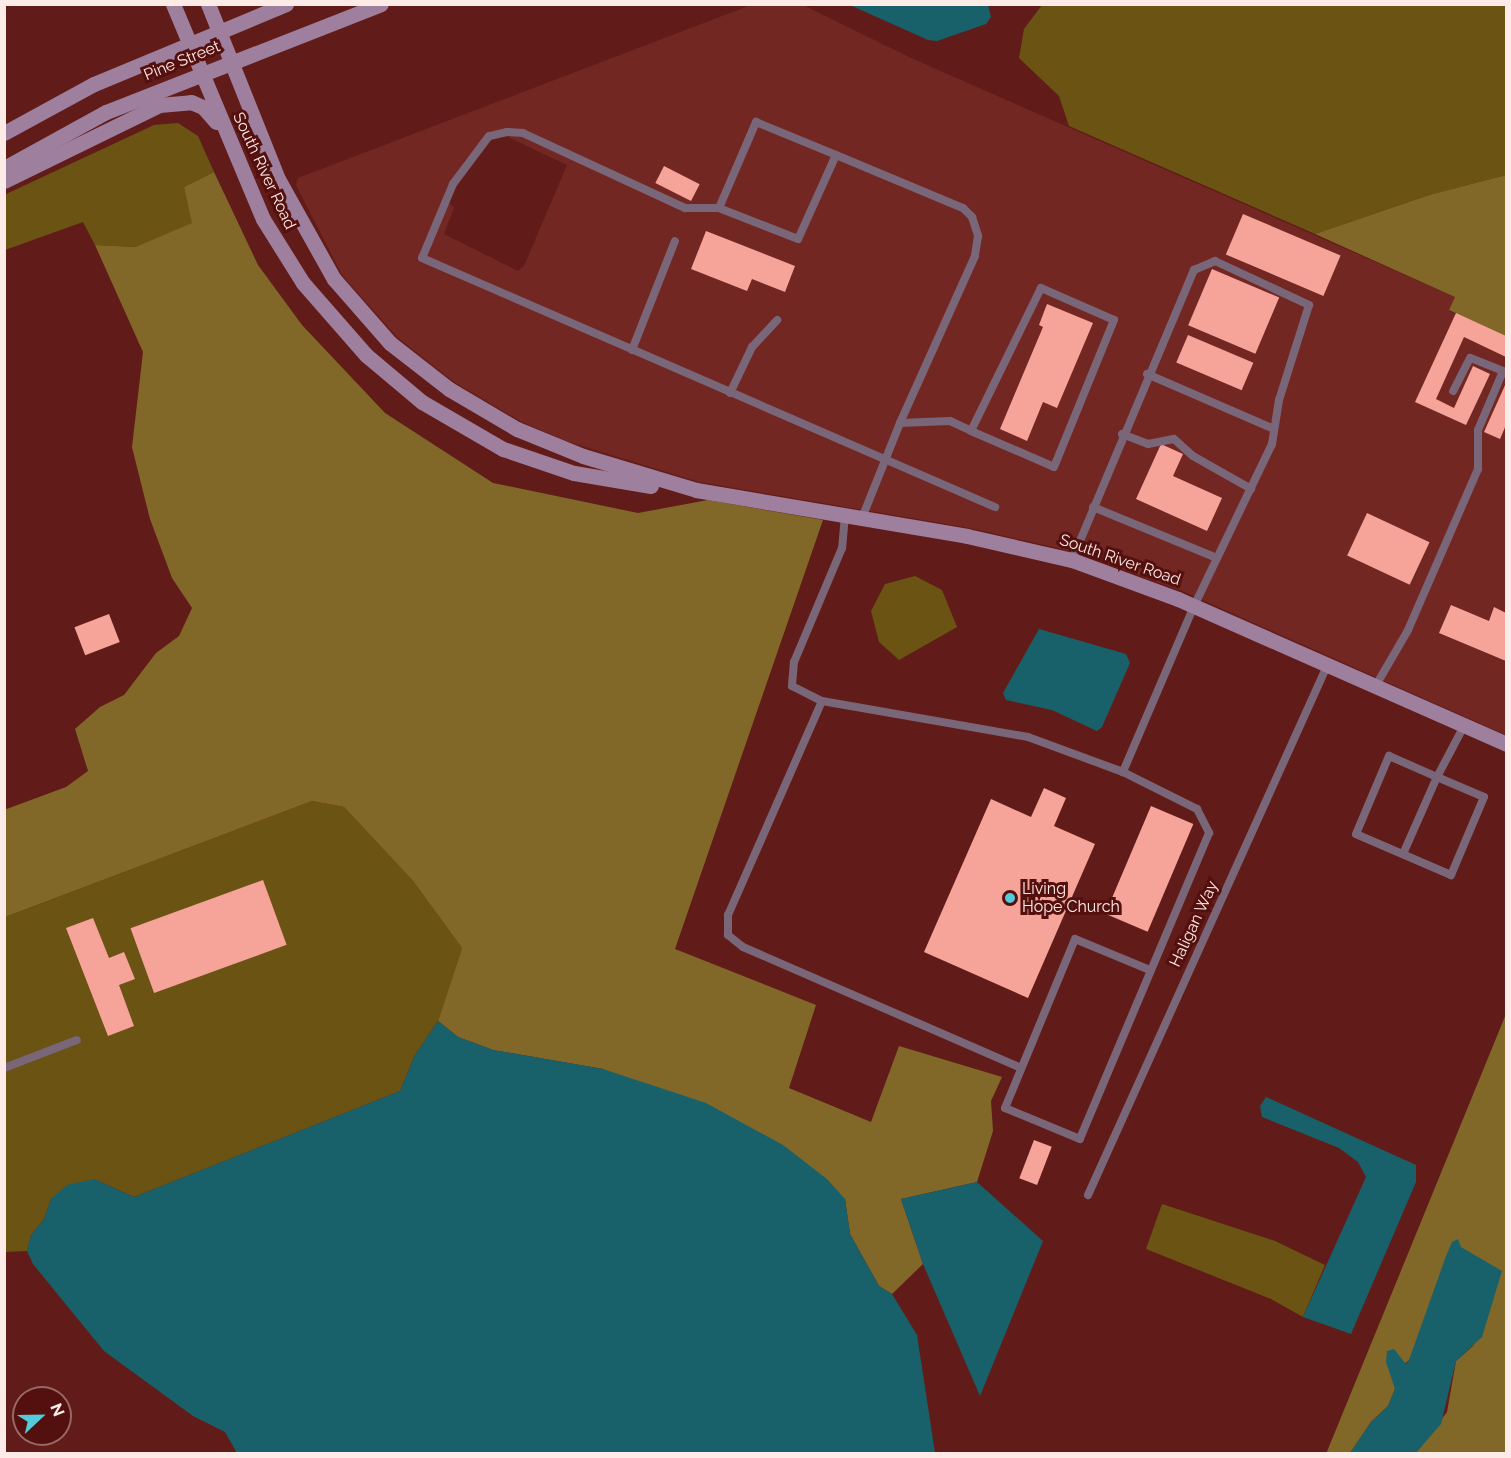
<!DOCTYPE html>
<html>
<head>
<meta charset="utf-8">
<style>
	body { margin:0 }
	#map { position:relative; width:1511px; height:1458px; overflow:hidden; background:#611c19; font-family:Raleway,sans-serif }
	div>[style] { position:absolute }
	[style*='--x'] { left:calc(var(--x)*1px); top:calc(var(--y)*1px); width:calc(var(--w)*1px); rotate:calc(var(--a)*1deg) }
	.built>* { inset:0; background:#722723 }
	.green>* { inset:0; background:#6b5314 }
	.forest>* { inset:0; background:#816829 }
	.water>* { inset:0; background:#19616a }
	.building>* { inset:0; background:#f6a49a; transform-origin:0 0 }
	.lane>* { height:8px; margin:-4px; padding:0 4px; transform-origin:4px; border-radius:4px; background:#7a6679 }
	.secondary>* { height:15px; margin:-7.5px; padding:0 7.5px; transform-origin:7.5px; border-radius:7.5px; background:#9f7f9e }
	.dots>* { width:16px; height:16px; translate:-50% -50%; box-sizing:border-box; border:3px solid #54100e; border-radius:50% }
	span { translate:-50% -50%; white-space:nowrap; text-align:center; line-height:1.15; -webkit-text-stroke:6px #54100e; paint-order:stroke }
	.street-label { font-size:16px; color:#fdebe8 }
	.poi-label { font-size:16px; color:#fdebe8 }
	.left { translate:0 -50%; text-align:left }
	.frame { position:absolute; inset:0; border:6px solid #fdebe8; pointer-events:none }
	.north { position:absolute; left:12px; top:1386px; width:60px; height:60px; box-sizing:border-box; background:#54100e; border:2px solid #986865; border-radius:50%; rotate:68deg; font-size:16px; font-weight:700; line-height:24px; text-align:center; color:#fdebe8 }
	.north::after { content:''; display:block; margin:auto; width:21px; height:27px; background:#53cbda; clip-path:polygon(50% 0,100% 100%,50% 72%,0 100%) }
</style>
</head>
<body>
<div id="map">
	<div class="built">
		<i style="clip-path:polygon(evenodd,751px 5px,803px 5px,911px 58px,1455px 297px,1449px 311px,1506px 337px,1506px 735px,1182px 591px,1075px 552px,970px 528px,699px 482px,566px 441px,522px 422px,454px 382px,397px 337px,342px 275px,296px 185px,298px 178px,751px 5px,504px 135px,567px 165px,524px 266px,518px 271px,444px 234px,454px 208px,446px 199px,465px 160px,496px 136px,504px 135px)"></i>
	</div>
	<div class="green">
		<i style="clip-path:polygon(1042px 5px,1506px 5px,1506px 175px,1429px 195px,1315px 234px,1069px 126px,1059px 96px,1019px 58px,1024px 29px)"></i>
		<i style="clip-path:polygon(178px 123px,198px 136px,214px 172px,184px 187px,193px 223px,135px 247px,95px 245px,83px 222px,5px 250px,4px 195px,154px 125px)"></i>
		<i style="clip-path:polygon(915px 576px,942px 590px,957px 627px,899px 660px,879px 642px,871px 611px,885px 584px)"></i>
		<i style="clip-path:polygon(312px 801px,344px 807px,413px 881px,462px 948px,438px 1021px,415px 1055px,400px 1091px,134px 1197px,94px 1179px,51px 1199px,44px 1219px,31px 1235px,27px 1251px,5px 1252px,5px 917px)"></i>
		<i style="clip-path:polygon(1162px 1204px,1275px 1241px,1325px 1265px,1303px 1317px,1271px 1299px,1146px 1249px)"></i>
	</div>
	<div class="forest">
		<i style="clip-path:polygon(214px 172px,258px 265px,302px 325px,385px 413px,493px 483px,638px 513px,708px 500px,823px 520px,675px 949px,816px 1005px,789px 1088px,871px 1122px,899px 1046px,1002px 1077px,991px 1101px,993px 1131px,977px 1182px,901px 1199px,923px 1264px,892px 1294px,879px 1286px,850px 1234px,845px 1199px,603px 1069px,493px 1050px,458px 1037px,438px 1021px,462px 948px,413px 881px,344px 807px,312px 801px,5px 917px,4px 810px,66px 787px,88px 771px,75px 729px,100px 707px,124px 695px,156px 653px,179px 636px,192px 608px,172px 578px,150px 519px,132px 447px,143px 352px,95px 245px,135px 247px,192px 223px,184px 187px)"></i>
		<i style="clip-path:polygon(1506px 175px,1506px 337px,1449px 310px,1455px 297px,1315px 234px,1429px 195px)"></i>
		<i style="clip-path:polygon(1506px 1014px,1506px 1453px,1416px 1453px,1447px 1412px,1456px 1361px,1474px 1345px,1420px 1333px,1409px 1360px,1393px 1375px,1395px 1389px,1388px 1406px,1371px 1422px,1350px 1453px,1326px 1454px)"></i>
	</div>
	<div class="water">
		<i style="clip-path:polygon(850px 5px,988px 5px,991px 17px,986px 24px,937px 41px,928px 40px)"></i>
		<i style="clip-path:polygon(1039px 629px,1126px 654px,1130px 663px,1102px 727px,1097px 731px,1052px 710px,1006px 700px,1003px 693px)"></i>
		<i style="clip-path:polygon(438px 1021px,458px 1037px,493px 1050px,603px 1069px,706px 1103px,783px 1145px,827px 1179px,845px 1199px,850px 1234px,879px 1286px,892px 1294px,917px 1335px,935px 1453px,237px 1453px,225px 1432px,193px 1416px,104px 1351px,33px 1264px,27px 1251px,31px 1235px,44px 1219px,51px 1199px,67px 1185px,94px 1179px,134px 1197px,400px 1091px,415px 1055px)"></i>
		<i style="clip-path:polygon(1266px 1097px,1416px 1165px,1416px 1182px,1351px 1334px,1303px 1317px,1366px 1177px,1358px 1162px,1339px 1148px,1262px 1117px,1260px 1106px)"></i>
		<i style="clip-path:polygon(977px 1182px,1043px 1241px,980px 1396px,923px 1264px,901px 1199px)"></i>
		<i style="clip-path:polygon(1458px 1239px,1461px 1247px,1502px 1271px,1482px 1337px,1456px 1361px,1441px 1424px,1416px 1453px,1350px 1453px,1371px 1422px,1388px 1406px,1395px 1389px,1386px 1362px,1387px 1351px,1394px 1349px,1406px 1364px,1409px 1360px,1446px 1256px,1452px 1242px)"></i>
	</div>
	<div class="building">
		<i style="left:664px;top:166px;width:40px;height:19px;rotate:27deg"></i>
		<i style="left:1243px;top:214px;width:106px;height:44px;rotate:23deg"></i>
		<i style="clip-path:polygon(706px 231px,795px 266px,785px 292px,752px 279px,747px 291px,691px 269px)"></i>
		<i style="left:1212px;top:269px;width:73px;height:61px;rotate:23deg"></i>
		<i style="clip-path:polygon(1047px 304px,1093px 323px,1057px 408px,1043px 402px,1027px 441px,1000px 429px,1043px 327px,1039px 325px)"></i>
		<i style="clip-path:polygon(1456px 313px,1506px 336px,1506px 357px,1464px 337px,1436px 399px,1454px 408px,1473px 366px,1490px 374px,1466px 425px,1415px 402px)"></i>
		<i style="left:1188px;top:335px;width:71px;height:30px;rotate:23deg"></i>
		<i style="clip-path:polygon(1506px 383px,1506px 425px,1500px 439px,1484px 432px)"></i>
		<i style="clip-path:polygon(1161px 444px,1183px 454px,1173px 476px,1222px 498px,1207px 531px,1136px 499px)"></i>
		<i style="left:1367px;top:513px;width:69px;height:47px;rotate:25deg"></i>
		<i style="clip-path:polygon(1451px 605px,1489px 621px,1494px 607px,1506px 613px,1506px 661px,1439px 633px)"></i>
		<i style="left:109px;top:614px;width:30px;height:37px;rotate:69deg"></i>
		<i style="clip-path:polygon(1044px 788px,1066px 798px,1054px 826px,1095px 844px,1028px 998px,924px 952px,991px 799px,1031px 817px)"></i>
		<i style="left:1151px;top:806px;width:46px;height:117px;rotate:23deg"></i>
		<i style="left:263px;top:880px;width:69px;height:141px;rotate:70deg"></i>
		<i style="clip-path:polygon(93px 918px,109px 958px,124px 952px,135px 979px,119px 985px,134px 1026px,108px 1036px,66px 928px)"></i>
		<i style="left:1034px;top:1140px;width:19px;height:41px;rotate:21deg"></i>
	</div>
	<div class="lane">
		<i style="--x:836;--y:155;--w:92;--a:114.3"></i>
		<i style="--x:798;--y:239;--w:85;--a:-158.6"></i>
		<i style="--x:719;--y:208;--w:94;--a:-66.7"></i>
		<i style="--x:756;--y:122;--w:87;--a:22.4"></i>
		<i style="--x:836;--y:155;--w:138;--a:22.7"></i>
		<i style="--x:963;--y:208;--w:13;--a:45"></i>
		<i style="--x:972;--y:217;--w:20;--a:72"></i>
		<i style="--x:978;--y:236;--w:20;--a:99"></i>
		<i style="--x:975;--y:256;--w:183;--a:114.2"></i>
		<i style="--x:719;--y:208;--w:34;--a:180"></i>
		<i style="--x:685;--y:208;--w:179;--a:-155.2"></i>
		<i style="--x:523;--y:133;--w:16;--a:-176"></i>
		<i style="--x:507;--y:132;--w:18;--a:167"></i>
		<i style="--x:489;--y:136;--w:60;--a:126.9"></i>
		<i style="--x:453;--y:184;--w:80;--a:112.7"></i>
		<i style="--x:422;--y:258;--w:625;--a:23.49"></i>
		<i style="--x:632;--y:350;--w:117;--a:-68.5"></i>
		<i style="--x:1147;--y:374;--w:138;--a:23.4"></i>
		<i style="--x:730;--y:393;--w:51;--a:-64.4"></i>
		<i style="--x:752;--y:347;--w:37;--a:-47"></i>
		<i style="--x:1122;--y:434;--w:28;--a:21"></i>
		<i style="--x:1148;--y:444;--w:26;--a:-11"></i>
		<i style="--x:1174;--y:439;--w:25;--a:42"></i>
		<i style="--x:1193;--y:456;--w:67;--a:29.6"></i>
		<i style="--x:1093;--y:507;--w:134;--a:22.4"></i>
		<i style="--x:845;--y:515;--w:33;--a:95"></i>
		<i style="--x:842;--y:548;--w:124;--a:112.8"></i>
		<i style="--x:794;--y:662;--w:24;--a:95"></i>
		<i style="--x:792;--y:686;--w:34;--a:27"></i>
		<i style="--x:822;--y:701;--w:209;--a:9.9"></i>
		<i style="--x:1028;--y:737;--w:101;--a:20.2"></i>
		<i style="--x:1123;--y:772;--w:83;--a:26.6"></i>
		<i style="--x:1197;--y:809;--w:27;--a:63"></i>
		<i style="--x:1209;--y:833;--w:332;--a:112.9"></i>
		<i style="--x:1080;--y:1139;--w:81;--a:-157.5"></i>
		<i style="--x:1005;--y:1108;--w:183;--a:-67.5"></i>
		<i style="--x:1075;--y:939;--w:81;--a:22.5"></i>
		<i style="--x:862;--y:518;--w:102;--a:-68.2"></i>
		<i style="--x:900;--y:423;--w:50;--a:-2.3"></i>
		<i style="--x:950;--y:421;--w:23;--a:25"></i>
		<i style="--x:971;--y:431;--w:90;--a:23.4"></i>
		<i style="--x:1054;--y:467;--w:159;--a:-67.8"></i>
		<i style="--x:1114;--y:320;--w:80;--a:-156.3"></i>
		<i style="--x:1041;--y:288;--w:159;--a:116.1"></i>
		<i style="--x:1072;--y:560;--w:315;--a:-67.2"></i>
		<i style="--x:1194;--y:270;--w:23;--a:-23"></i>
		<i style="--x:1215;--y:261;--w:104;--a:25.1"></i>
		<i style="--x:1309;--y:305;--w:100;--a:107.5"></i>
		<i style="--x:1279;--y:400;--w:45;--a:99"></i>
		<i style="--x:1272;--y:444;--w:180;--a:115.7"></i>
		<i style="--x:1194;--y:606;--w:181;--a:113.2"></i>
		<i style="--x:1375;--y:687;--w:66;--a:-59.9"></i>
		<i style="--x:1408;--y:630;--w:176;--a:-66.5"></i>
		<i style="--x:1478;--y:469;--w:39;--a:-90"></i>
		<i style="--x:1478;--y:430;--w:64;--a:-67"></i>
		<i style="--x:1503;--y:371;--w:35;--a:-158"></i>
		<i style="--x:1470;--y:358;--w:37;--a:117"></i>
		<i style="--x:822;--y:701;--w:234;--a:113.7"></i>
		<i style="--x:728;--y:915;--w:20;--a:90"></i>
		<i style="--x:728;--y:935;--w:19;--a:39"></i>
		<i style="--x:743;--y:947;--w:303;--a:23.5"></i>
		<i style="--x:1403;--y:854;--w:84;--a:-66.2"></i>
		<i style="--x:1437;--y:777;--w:51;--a:23.1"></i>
		<i style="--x:1484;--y:797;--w:85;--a:112.9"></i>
		<i style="--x:1451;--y:875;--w:103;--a:-156.7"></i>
		<i style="--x:1356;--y:834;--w:85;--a:-67.1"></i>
		<i style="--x:1389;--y:756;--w:52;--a:23.6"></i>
		<i style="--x:1437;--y:777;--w:58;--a:-62.1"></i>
		<i style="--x:4;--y:1068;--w:78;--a:-21"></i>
		<i style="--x:1088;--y:1195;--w:580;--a:-65.69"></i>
	</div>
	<div class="secondary">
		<i style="--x:173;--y:4;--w:233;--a:67.3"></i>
		<i style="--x:263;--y:219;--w:75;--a:58"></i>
		<i style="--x:303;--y:283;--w:96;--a:48.8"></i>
		<i style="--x:366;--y:355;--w:73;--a:40"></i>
		<i style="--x:422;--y:402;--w:94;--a:30.1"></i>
		<i style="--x:503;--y:449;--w:75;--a:18.7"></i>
		<i style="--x:574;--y:473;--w:78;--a:9.6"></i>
		<i style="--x:208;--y:4;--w:188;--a:68.2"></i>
		<i style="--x:278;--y:179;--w:115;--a:60.8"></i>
		<i style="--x:334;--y:279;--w:85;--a:48.8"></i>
		<i style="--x:390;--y:343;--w:75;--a:37.9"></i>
		<i style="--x:449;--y:389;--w:79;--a:30.5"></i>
		<i style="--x:517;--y:429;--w:71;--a:22.2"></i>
		<i style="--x:583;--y:456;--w:118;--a:16.7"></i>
		<i style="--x:696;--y:490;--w:275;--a:9.6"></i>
		<i style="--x:967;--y:536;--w:108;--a:12.9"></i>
		<i style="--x:1072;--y:560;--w:113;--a:20.2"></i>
		<i style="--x:1178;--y:599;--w:359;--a:23.8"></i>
		<i style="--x:4;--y:133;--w:102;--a:-28.6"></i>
		<i style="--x:94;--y:84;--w:208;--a:-22.6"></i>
		<i style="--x:4;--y:168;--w:116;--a:-28.8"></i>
		<i style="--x:106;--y:112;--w:295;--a:-21.4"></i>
		<i style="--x:4;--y:181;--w:173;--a:-26.1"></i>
		<i style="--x:159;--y:105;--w:32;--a:-5"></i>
		<i style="--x:191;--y:102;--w:13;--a:23"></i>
		<i style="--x:203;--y:107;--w:20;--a:49"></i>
	</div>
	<div class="dots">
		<i style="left:1010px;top:898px;background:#53cbda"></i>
	</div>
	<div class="street-label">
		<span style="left:182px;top:61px;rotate:-22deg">Pine Street</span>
		<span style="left:264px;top:171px;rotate:65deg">South River Road</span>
		<span style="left:1120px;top:560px;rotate:19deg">South River Road</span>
		<span style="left:1194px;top:924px;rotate:-65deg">Haligan Way</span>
	</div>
	<div class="poi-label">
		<span class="left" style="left:1022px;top:898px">Living<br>Hope Church</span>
	</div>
	<div class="frame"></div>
	<div class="north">N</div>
</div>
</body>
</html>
